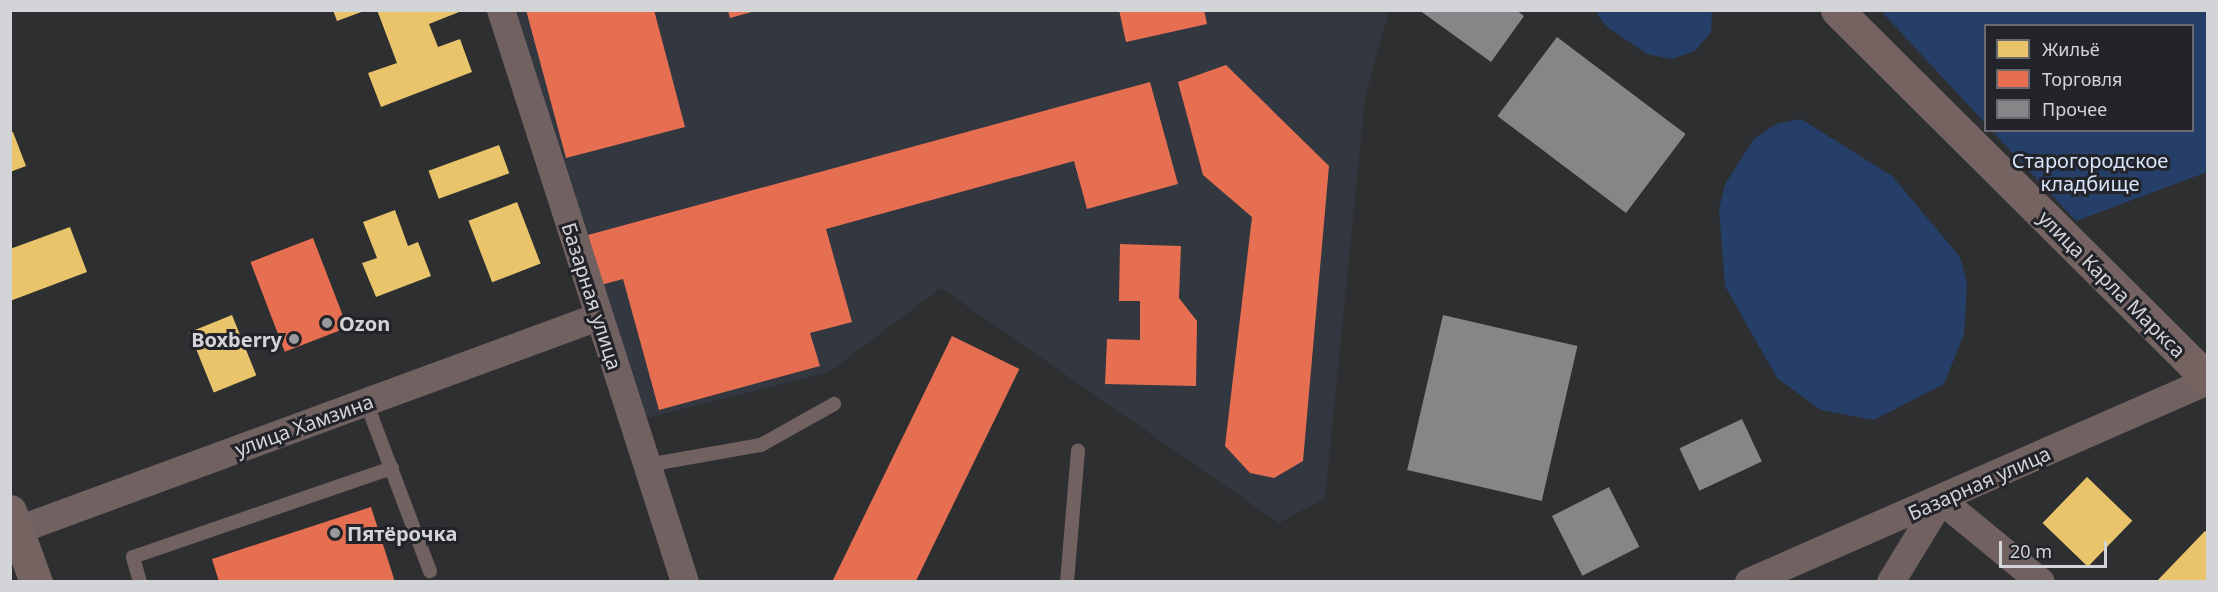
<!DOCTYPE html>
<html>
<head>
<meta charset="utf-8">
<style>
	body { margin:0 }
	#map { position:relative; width:2218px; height:592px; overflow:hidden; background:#2d2f31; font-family:"Noto Sans",sans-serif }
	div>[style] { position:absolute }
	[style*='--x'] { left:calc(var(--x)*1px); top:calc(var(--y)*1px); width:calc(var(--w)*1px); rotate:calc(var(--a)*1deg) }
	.built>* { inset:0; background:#333840 }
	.green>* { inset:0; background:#263f69 }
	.homes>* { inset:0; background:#e9c46a; transform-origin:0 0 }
	.shops>* { inset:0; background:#e76f51; transform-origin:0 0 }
	.building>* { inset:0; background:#848688; transform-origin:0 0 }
	.lane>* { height:14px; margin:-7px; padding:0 7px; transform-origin:7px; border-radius:7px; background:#716160 }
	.street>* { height:28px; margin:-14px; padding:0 14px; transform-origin:14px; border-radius:14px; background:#716160 }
	.secondary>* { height:33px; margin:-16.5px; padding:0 16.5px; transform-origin:16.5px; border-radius:16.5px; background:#746361 }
	.dots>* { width:16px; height:16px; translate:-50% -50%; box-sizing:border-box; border:3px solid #222429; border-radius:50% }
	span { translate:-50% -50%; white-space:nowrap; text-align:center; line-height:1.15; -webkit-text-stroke:6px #222429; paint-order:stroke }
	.park-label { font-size:20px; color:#d7e4f9 }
	.street-label { font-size:20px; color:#d3d4d7 }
	.poi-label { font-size:20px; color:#d3d4d7; font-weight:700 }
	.left { translate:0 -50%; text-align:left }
	.right { translate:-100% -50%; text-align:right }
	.frame { position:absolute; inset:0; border:12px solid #d3d4d7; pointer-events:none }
	.legend { position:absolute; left:1984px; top:24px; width:210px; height:108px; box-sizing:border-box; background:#222429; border:2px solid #696a6f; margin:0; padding:8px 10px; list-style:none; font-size:18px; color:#d3d4d7 }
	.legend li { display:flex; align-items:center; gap:12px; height:30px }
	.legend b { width:30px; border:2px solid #696a6f }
	.scale { position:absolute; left:1999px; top:541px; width:108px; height:27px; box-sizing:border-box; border:3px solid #d3d4d7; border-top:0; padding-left:8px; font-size:18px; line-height:21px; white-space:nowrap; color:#d3d4d7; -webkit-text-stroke:4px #222429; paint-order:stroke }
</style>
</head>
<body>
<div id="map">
	<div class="built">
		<i style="clip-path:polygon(511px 11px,1389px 11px,1365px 97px,1325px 498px,1279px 523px,941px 288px,829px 372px,639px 420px)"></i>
	</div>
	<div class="green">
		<i style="clip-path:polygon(1595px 11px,1712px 11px,1711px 32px,1695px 51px,1672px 59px,1647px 54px,1606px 26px)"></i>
		<i style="clip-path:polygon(1881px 11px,2207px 11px,2207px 172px,2076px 221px,1992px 131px,2192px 130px,2192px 26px,1986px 26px,1985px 123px)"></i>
		<i style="clip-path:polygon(1801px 119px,1892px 176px,1960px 257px,1967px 283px,1964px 334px,1944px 384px,1874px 420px,1821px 410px,1777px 378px,1725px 286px,1719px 209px,1725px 184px,1754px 139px,1776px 124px)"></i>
	</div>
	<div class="homes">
		<i style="clip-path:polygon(333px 10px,364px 10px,364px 11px,337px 21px)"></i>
		<i style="clip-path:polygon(377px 10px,464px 10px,429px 24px,438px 47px,460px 39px,472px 72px,381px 107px,368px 73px,397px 63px)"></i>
		<i style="clip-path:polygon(13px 132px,26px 166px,10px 172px,10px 133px)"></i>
		<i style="left:499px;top:145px;width:30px;height:75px;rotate:70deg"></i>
		<i style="left:517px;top:202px;width:66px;height:52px;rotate:69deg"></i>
		<i style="clip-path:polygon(395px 210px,408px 246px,418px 242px,431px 276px,376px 297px,362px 263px,377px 258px,363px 222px)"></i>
		<i style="clip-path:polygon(70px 227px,87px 272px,10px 301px,10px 249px)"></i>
		<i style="left:232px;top:315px;width:65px;height:46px;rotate:68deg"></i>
		<i style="left:2087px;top:477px;width:63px;height:64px;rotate:44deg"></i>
		<i style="clip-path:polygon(2205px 531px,2208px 533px,2208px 582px,2156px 582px)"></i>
	</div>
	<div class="shops">
		<i style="clip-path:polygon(526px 10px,654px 10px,685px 127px,566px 158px)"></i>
		<i style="clip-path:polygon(728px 10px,755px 10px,755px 11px,730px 18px)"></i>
		<i style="clip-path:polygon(1119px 10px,1204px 10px,1207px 24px,1126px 42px)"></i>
		<i style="clip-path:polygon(1226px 65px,1329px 166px,1303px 461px,1274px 478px,1250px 473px,1225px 446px,1252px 217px,1203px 175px,1178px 82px)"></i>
		<i style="clip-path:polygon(1150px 82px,1178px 184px,1087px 209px,1074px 161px,826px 229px,852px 322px,810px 333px,820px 366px,659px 410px,623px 279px,601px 285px,588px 235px)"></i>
		<i style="left:313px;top:238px;width:96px;height:67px;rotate:69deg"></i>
		<i style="clip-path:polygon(1120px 244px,1181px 246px,1179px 298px,1197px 321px,1196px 386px,1105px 384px,1107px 339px,1140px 340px,1140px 301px,1119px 301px)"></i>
		<i style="left:952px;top:336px;width:75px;height:274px;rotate:26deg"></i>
		<i style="clip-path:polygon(371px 507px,395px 582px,219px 582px,212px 559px)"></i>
	</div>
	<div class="building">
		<i style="clip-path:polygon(1419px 10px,1516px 10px,1524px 16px,1491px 62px)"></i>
		<i style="left:1557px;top:37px;width:161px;height:99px;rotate:37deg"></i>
		<i style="left:1443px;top:315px;width:138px;height:159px;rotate:13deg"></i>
		<i style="left:1742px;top:419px;width:47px;height:69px;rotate:65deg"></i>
		<i style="left:1609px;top:487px;width:67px;height:64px;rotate:63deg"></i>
	</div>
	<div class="lane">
		<i style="--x:366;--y:402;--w:181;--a:69.3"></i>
		<i style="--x:647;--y:465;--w:116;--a:-10"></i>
		<i style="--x:761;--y:445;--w:84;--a:-29.3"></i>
		<i style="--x:140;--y:582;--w:26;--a:-106"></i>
		<i style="--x:133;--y:557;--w:274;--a:-19"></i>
		<i style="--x:1067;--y:582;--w:132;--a:-85.2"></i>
	</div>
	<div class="street">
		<i style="--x:501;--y:10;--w:601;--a:72.17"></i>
		<i style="--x:10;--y:533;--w:626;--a:-20.17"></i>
		<i style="--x:1749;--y:582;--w:501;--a:-23.65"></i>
		<i style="--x:1891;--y:582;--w:96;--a:-58.6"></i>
		<i style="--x:1941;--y:500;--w:129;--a:39.4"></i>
	</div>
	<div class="secondary">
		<i style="--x:1837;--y:10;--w:523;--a:44.85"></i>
		<i style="--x:10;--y:511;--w:76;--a:69.9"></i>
	</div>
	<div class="dots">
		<i style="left:327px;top:323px;background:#999a9d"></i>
		<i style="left:294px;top:339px;background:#999a9d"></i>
		<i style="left:335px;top:533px;background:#999a9d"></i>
	</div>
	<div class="park-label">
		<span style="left:2090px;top:172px">Старогородское<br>кладбище</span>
	</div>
	<div class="street-label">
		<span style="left:2112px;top:284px;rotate:45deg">улица Карла Маркса</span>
		<span style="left:592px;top:296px;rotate:72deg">Базарная улица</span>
		<span style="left:304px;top:425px;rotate:-20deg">улица Хамзина</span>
		<span style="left:1979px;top:483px;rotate:-24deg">Базарная улица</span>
	</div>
	<div class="poi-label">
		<span class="left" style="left:339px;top:323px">Ozon</span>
		<span class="right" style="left:282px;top:339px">Boxberry</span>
		<span class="left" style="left:347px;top:533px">Пятёрочка</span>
	</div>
	<div class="frame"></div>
	<ul class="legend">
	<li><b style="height:16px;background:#e9c46a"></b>Жильё</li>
	<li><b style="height:16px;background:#e76f51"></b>Торговля</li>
	<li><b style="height:16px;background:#848688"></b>Прочее</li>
	</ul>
	<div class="scale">20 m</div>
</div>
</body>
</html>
